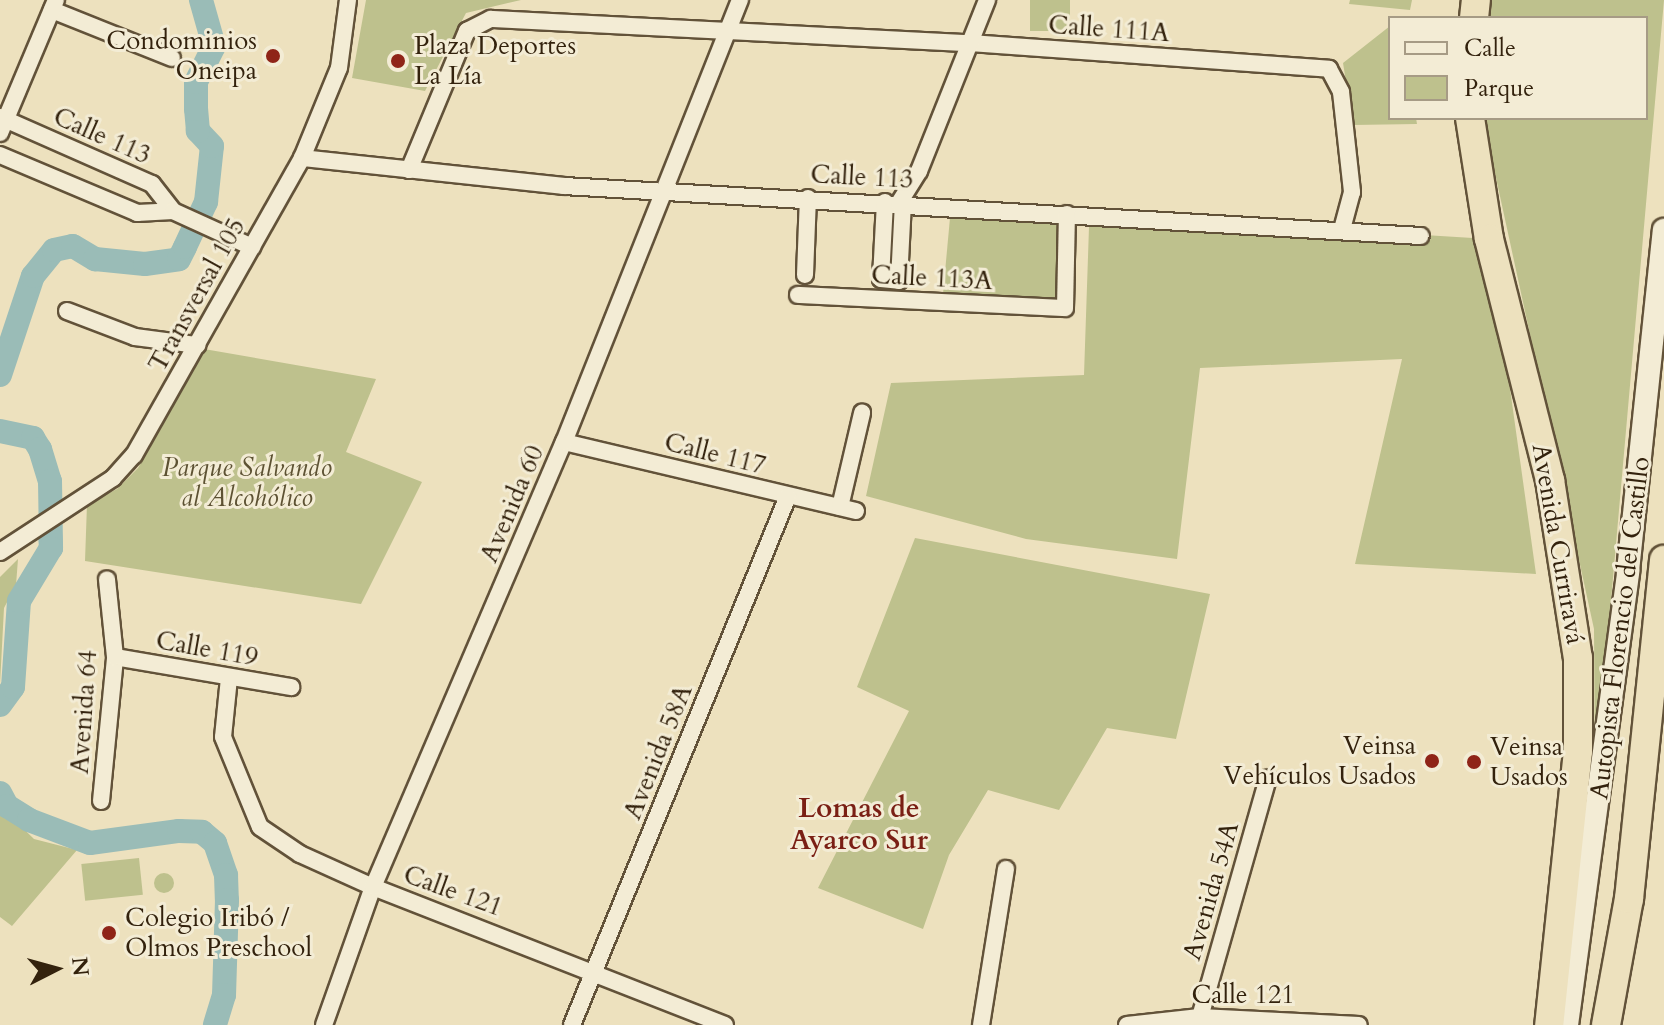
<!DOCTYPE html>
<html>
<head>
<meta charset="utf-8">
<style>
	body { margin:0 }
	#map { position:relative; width:1664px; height:1025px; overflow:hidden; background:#ede1be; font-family:Cardo,serif }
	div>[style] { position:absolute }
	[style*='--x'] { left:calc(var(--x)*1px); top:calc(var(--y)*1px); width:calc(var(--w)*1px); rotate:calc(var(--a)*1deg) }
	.green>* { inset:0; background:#bec18d; transform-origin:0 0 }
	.round { border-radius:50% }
	.river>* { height:24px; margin:-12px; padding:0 12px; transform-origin:12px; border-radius:12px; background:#9abcb7 }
	.roads { filter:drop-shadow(2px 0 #625239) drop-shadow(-2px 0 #625239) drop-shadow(0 2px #625239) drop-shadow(0 -2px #625239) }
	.street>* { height:16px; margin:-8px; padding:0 8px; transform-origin:8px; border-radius:8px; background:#f3ecd5 }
	.secondary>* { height:22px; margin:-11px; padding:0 11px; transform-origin:11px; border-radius:11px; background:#f3ecd5 }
	.highway>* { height:28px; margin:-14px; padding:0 14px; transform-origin:14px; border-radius:14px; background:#ede1be }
	.dots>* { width:22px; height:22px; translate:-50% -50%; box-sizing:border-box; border:4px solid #f3ecd5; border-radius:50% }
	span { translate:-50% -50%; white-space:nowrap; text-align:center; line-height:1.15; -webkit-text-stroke:6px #f3ecd5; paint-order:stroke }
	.street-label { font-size:26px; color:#33220d }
	.poi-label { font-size:26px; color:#33220d }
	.right { translate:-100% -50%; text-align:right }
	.left { translate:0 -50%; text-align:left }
	.park-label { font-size:26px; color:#5d5233; font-style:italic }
	.neighbourhood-label { font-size:28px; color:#7a1f14; font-weight:700 }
	.legend { position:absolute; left:1388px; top:16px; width:260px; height:104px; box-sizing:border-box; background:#f3ecd5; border:2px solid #a69b85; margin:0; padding:10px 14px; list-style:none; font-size:24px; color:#33220d }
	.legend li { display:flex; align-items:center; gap:16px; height:40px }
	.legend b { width:40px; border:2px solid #a69b85 }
	.north { position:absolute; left:16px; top:929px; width:80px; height:80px; -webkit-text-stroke:6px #f3ecd5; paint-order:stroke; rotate:84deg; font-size:22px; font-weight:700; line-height:32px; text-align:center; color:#33220d }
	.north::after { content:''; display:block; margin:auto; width:28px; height:36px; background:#33220d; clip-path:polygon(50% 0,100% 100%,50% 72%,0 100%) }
</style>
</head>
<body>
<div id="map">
	<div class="green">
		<i style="clip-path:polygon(366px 0,521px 0,466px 13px,425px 91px,352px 78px)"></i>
		<i style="left:1030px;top:0;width:40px;height:31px"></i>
		<i style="clip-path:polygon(1350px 0,1412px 0,1410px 10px,1349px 4px)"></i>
		<i style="clip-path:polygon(1489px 0,1664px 0,1595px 782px,1594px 629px,1483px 118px,1646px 118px,1646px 18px,1485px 18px)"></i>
		<i style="clip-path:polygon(1390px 26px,1390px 118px,1416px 118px,1417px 124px,1353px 125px,1343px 63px)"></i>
		<i style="clip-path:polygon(951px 207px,1061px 225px,1056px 300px,943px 294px)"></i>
		<i style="clip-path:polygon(1212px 222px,1489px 239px,1536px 574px,1355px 564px,1402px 359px,1200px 368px,1177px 559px,1026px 539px,866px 496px,891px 383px,1084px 375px,1089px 227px)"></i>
		<i style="clip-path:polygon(204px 349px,376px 379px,346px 452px,422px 482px,361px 604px,85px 561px,87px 504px,117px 489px,138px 468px)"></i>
		<i style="clip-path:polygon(915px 538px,1210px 594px,1176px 739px,1107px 728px,1059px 810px,988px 790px,949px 855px,923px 929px,818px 888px,909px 711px,857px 687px)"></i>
		<i style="clip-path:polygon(18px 559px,16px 585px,4px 608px,0 684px,0 577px)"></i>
		<i style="clip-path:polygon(0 806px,34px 839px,77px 850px,12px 926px,0 917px)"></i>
		<i style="left:139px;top:858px;width:37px;height:58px;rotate:84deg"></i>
		<i class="round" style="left:154px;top:873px;width:20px;height:20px"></i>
	</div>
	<div class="river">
		<i style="--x:0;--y:375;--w:104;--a:-71.6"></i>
		<i style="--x:33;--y:276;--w:33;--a:-51"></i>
		<i style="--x:54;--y:250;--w:19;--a:-12"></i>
		<i style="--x:73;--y:246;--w:26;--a:31"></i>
		<i style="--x:95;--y:259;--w:50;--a:5.7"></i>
		<i style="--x:145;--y:264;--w:34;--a:-8"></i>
		<i style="--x:179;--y:259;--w:13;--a:-63"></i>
		<i style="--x:185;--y:247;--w:50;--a:-65"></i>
		<i style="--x:206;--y:202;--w:56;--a:-83.9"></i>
		<i style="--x:212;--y:146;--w:21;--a:-133"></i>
		<i style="--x:198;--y:131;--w:22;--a:-95"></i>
		<i style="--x:196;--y:109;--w:27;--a:-90"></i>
		<i style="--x:196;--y:82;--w:40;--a:-63.4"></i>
		<i style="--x:214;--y:46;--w:48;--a:-105.8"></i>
		<i style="--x:0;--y:431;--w:34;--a:12"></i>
		<i style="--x:33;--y:438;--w:13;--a:58"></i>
		<i style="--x:40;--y:449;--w:34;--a:73"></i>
		<i style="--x:50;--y:481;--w:67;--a:89.1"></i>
		<i style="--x:51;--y:548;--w:13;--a:-94"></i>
		<i style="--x:0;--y:705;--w:22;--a:-54"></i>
		<i style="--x:13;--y:687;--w:86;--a:-86"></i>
		<i style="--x:19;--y:601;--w:62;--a:-58.9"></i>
		<i style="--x:0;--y:793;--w:15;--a:62"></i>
		<i style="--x:7;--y:806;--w:26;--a:32"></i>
		<i style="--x:29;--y:820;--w:65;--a:20.7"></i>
		<i style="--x:90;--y:843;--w:90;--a:-7.7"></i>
		<i style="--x:179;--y:831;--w:23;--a:2"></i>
		<i style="--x:202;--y:832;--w:17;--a:40"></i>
		<i style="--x:215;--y:843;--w:34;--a:71"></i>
		<i style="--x:226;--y:875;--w:25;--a:88"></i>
		<i style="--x:227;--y:900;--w:95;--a:91.8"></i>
		<i style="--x:224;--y:995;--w:31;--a:107"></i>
	</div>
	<div class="roads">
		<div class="street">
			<i style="--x:52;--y:10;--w:129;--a:21.8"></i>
			<i style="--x:0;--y:117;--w:166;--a:23.8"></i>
			<i style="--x:152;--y:184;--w:34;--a:52"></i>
			<i style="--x:0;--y:133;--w:144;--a:-67.2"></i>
			<i style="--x:0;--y:155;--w:149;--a:22.9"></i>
			<i style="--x:137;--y:213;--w:36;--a:-3"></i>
			<i style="--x:173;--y:211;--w:87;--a:24.5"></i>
			<i style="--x:302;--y:158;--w:263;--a:6.1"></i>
			<i style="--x:564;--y:186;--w:858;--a:3.34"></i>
			<i style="--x:409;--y:170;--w:151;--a:-67.4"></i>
			<i style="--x:467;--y:31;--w:27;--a:-27"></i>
			<i style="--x:491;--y:19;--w:480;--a:2.9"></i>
			<i style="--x:970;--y:43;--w:360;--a:4.1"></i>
			<i style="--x:1329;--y:69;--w:26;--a:62"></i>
			<i style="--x:1341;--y:92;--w:101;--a:83.7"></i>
			<i style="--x:1352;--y:192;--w:38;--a:105"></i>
			<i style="--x:885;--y:202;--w:77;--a:93"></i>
			<i style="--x:881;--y:279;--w:18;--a:6"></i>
			<i style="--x:899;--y:281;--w:78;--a:-87.1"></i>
			<i style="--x:899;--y:203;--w:38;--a:-58"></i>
			<i style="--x:919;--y:171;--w:184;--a:-68.3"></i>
			<i style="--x:805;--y:275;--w:77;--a:-87.8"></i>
			<i style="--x:798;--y:295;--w:267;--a:2.8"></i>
			<i style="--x:1065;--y:308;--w:94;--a:-88.8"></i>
			<i style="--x:67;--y:311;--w:73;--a:20.9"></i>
			<i style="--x:135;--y:337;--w:63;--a:7.4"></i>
			<i style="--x:564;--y:442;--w:300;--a:13.3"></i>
			<i style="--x:840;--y:507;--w:97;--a:-76.8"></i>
			<i style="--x:0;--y:552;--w:135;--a:-33.2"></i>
			<i style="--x:113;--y:478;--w:31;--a:-48"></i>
			<i style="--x:134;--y:455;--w:341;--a:-60.5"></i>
			<i style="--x:302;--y:158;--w:97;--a:-67.7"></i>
			<i style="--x:339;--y:68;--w:69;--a:-82.5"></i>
			<i style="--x:115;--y:657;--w:179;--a:9.7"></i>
			<i style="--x:229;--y:678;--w:59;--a:95.8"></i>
			<i style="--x:223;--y:737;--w:97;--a:67.7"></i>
			<i style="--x:260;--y:827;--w:48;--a:34"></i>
			<i style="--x:300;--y:854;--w:80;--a:24.3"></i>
			<i style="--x:373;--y:887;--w:378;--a:21.4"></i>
			<i style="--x:101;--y:801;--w:145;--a:-84.4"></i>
			<i style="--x:115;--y:657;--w:78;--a:-95.9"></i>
			<i style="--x:1200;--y:1017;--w:248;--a:-74.1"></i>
			<i style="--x:324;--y:1025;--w:146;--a:-70.5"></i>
			<i style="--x:373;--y:887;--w:484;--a:-66.8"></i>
			<i style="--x:564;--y:442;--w:476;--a:-68.3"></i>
			<i style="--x:572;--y:1025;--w:571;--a:-67.79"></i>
			<i style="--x:981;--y:1025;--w:158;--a:-80.9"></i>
			<i style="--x:1127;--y:1025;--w:73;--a:-6.3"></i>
			<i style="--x:1200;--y:1017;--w:159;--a:2.9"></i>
		</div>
		<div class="secondary">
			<i style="--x:1567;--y:1025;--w:458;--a:-82.3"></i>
			<i style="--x:1628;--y:571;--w:343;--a:-84"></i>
		</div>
		<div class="highway">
			<i style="--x:1474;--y:18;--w:18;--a:-84"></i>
			<i style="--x:1470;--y:118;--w:122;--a:81.1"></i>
			<i style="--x:1489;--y:239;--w:249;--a:75.8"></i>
			<i style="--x:1550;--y:480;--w:180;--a:81.1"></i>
			<i style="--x:1578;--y:658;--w:93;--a:90"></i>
			<i style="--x:1578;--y:751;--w:276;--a:96"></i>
			<i style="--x:1606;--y:1025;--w:128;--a:-79.7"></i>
			<i style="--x:1629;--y:899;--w:341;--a:-84.1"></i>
		</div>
	</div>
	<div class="dots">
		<i style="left:273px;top:56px;background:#8f2418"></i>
		<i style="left:398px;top:61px;background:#8f2418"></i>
		<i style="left:1432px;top:761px;background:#8f2418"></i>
		<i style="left:1474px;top:762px;background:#8f2418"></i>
		<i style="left:109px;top:933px;background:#8f2418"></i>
	</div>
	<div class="street-label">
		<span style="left:1109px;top:29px;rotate:4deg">Calle 111A</span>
		<span style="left:102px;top:136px;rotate:24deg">Calle 113</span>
		<span style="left:862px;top:177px;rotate:3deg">Calle 113</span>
		<span style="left:932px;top:278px;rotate:3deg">Calle 113A</span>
		<span style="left:197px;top:295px;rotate:-61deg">Transversal 105</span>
		<span style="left:715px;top:454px;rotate:14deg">Calle 117</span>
		<span style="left:512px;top:504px;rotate:-67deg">Avenida 60</span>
		<span style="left:1558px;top:544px;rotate:80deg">Avenida Curriravá</span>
		<span style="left:1620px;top:628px;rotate:-83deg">Autopista Florencio del Castillo</span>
		<span style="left:207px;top:649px;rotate:10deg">Calle 119</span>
		<span style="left:84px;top:712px;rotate:-86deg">Avenida 64</span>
		<span style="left:658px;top:752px;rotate:-68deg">Avenida 58A</span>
		<span style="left:453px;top:891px;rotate:20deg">Calle 121</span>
		<span style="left:1211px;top:891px;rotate:-74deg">Avenida 54A</span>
		<span style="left:1243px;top:995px">Calle 121</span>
	</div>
	<div class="poi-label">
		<span class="right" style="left:257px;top:56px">Condominios<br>Oneipa</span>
		<span class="left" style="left:414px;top:61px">Plaza Deportes<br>La Lía</span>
		<span class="right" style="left:1416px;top:761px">Veinsa<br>Vehículos Usados</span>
		<span class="left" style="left:1490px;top:762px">Veinsa<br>Usados</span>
		<span class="left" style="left:125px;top:933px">Colegio Iribó /<br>Olmos Preschool</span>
	</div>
	<div class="park-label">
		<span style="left:247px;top:483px">Parque Salvando<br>al Alcohólico</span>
	</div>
	<div class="neighbourhood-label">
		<span style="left:859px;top:824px">Lomas de<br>Ayarco Sur</span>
	</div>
	<ul class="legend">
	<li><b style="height:10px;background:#f3ecd5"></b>Calle</li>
	<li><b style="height:22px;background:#bec18d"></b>Parque</li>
	</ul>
	<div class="north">N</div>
</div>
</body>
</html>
